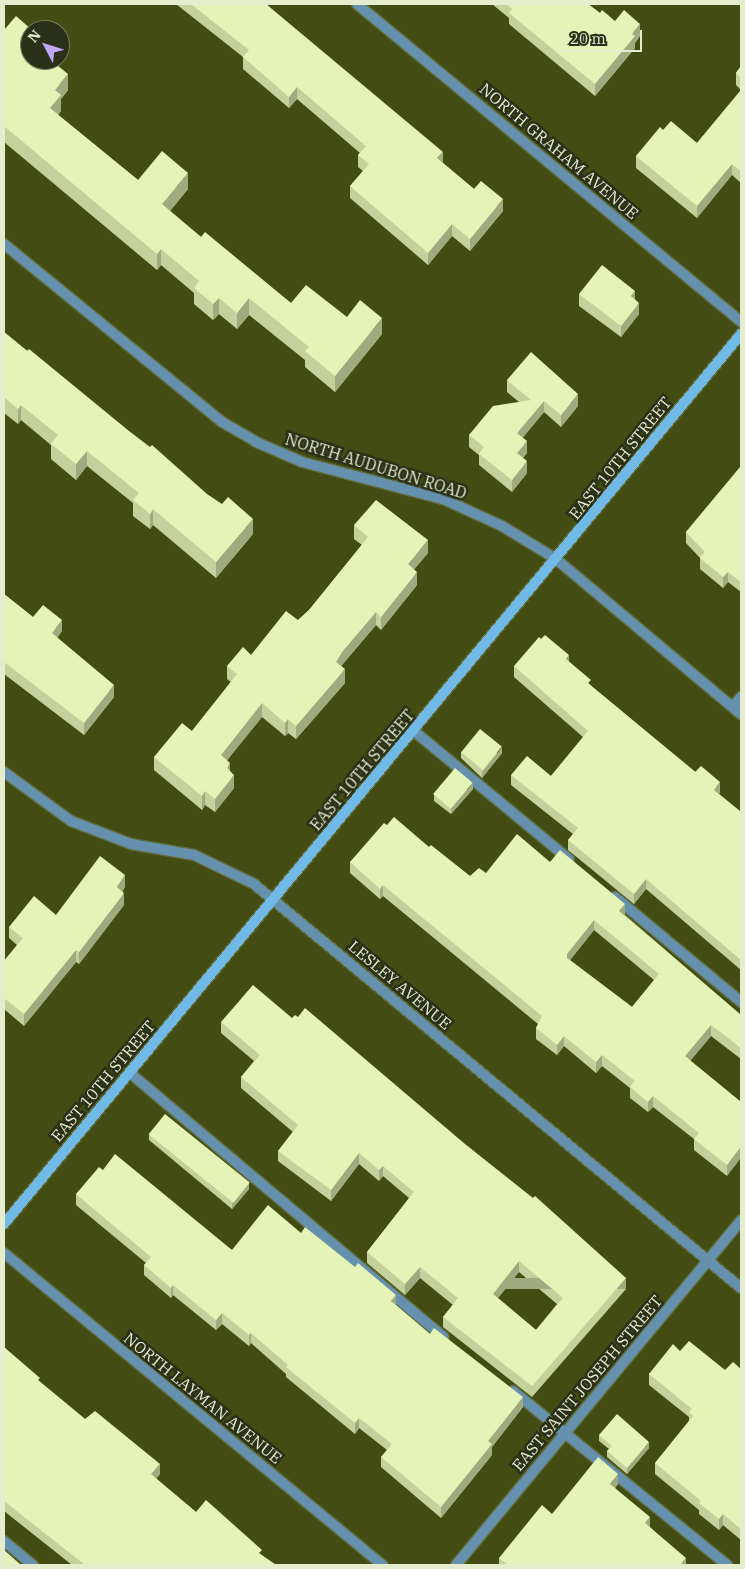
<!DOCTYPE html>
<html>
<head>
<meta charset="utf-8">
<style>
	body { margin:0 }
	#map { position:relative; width:745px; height:1569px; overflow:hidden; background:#434d13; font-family:"IBM Plex Serif",serif }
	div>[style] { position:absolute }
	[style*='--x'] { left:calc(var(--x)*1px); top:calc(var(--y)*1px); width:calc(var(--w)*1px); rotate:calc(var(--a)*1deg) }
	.roads { filter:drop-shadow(1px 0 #606a35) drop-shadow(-1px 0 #606a35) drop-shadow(0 1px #606a35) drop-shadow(0 -1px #606a35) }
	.service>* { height:10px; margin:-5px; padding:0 5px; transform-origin:5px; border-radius:5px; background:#6591ae }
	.minor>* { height:10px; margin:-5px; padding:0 5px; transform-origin:5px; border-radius:5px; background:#6591ae }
	.secondary>* { height:10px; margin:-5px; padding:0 5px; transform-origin:5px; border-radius:5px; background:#71b9e7 }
	.wall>* { inset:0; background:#c5d19d }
	.shaded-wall>* { inset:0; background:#a0aa7f; transform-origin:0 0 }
	.building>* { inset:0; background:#e5f3b6; transform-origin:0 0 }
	span { translate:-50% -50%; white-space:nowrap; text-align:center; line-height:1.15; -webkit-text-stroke:5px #2b3018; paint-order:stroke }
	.street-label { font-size:16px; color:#e6edcf }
	.frame { position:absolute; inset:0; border:5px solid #e6edcf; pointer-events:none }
	.north { position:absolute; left:20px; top:20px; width:50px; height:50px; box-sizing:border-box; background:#2b3018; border:1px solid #767c61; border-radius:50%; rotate:310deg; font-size:14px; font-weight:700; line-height:20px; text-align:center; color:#e6edcf }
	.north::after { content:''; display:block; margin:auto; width:18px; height:22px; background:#c0a8f4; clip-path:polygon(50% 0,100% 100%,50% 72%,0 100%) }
	.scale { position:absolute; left:562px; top:30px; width:80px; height:22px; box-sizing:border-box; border:2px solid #e6edcf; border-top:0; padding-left:6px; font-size:15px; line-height:18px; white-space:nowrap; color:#e6edcf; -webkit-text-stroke:4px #2b3018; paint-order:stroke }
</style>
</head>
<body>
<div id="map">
	<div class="roads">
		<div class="service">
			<i style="--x:733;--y:707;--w:13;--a:-51"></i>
			<i style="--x:414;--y:731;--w:201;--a:39.6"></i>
			<i style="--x:615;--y:897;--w:164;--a:39.8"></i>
			<i style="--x:130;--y:1073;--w:410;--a:40.1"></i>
			<i style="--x:513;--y:1391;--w:276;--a:39.1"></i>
			<i style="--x:4;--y:1541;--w:38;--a:40"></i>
		</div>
		<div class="minor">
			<i style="--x:357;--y:4;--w:499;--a:39.6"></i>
			<i style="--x:4;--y:244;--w:281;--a:39.2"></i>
			<i style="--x:222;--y:422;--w:39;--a:30"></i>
			<i style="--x:256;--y:442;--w:50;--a:23.5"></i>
			<i style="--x:302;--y:462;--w:146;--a:14.7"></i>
			<i style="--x:443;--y:499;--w:65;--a:24.6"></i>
			<i style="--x:502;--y:526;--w:63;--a:31.4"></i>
			<i style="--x:556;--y:559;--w:241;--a:40"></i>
			<i style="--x:4;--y:772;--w:83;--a:36.2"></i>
			<i style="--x:71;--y:821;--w:64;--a:21"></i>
			<i style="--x:131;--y:844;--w:64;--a:9.9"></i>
			<i style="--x:194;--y:855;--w:67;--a:25.8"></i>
			<i style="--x:254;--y:884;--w:633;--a:39.68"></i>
			<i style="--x:4;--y:1253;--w:491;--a:39.5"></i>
			<i style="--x:456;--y:1565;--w:447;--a:-50.4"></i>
		</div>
		<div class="secondary">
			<i style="--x:4;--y:1224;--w:1156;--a:-50.37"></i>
		</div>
	</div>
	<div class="wall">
		<i style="clip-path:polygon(176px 4px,266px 4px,443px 163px,474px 189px,503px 211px,470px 251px,452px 236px,428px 265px,350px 198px,350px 186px,363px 171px,358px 167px,358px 155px,360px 153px,297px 99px,289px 108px,243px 69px,243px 57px)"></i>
		<i style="clip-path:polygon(492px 4px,588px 4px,600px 13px,640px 36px,635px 43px,635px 48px,595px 96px,509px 24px,509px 18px)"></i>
		<i style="clip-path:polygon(4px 30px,30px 60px,68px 90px,61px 99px,61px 111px,58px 115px,138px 180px,188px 189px,170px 211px,201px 237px,291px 303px,347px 317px,382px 334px,335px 392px,305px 367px,305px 360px,249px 315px,237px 329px,219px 314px,213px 320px,194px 304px,194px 293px,161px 265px,157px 270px,4px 142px)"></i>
		<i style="clip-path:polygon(741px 66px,741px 90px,736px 85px,736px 73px)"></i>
		<i style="clip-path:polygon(741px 90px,741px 183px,732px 175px,697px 218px,636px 168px,636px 156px,663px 130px,697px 143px)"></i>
		<i style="clip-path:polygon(579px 294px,635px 299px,639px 314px,621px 337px,579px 306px)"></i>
		<i style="clip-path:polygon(4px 332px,253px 534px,216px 578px,153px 525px,150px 529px,133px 516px,133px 503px,87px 466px,76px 480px,51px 459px,51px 445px,21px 420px,18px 424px,4px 413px)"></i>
		<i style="clip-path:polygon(507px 380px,578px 406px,561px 427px,544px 412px,522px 438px,527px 453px,523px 458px,527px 473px,512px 492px,479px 465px,479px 455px,469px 447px,469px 435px,519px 402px,507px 392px)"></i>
		<i style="clip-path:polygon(741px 466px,741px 592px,728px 582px,723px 588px,700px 569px,700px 558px,686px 543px,686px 532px)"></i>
		<i style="clip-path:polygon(354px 525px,428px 553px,414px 569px,417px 585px,381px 630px,376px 625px,342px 665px,341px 667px,345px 683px,296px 739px,288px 733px,285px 736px,262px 717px,227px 760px,234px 788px,215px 812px,205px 805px,202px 810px,154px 770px,154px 757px,192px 731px,231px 682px,227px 679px,227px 666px,251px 655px,298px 620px,309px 610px,362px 545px,354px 539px)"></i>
		<i style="clip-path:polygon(4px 594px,33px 617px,62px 631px,57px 638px,114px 697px,84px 735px,4px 674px)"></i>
		<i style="clip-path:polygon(569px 662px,591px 686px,720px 792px,719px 794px,741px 812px,741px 970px,646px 889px,634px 904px,568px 850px,568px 840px,573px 834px,511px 785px,511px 775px,551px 776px,583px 737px,514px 677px,514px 666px)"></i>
		<i style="clip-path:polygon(461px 752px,502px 753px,482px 778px,461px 758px)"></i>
		<i style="clip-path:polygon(473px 789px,451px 814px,434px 801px,434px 795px)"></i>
		<i style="clip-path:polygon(evenodd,387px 825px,429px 847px,470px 876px,486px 873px,550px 862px,625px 915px,727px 1003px,741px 1015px,741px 1059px,711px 1036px,690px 1061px,741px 1102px,727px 1176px,694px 1150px,694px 1139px,653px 1107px,648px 1112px,630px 1098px,630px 1088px,602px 1066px,596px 1073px,564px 1046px,557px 1055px,536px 1039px,536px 1028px,538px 1024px,383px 896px,380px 899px,350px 873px,350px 862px,387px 825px,594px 930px,654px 980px,632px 1007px,570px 960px,594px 930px)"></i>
		<i style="clip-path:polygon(125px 887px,122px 892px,124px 905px,79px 964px,76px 962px,24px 1026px,4px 1009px,4px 961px,17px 945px,9px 938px,9px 927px,56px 915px)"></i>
		<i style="clip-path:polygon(evenodd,221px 1022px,626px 1289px,532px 1397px,443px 1327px,443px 1317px,453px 1305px,420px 1278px,405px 1295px,367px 1263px,367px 1252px,409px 1198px,383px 1176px,379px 1181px,359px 1164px,331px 1201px,278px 1161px,278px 1151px,293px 1132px,241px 1088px,241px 1077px,254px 1061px,221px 1033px,221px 1022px,519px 1272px,557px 1304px,536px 1330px,498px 1298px,519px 1272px)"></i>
		<i style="clip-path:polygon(149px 1134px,249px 1189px,232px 1209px,149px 1140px)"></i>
		<i style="clip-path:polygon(103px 1170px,232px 1250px,301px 1233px,396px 1305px,430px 1334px,523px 1407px,492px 1447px,492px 1455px,441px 1518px,381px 1467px,381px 1457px,387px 1450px,359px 1428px,355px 1434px,286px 1377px,286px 1374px,251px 1343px,249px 1346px,222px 1324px,216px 1330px,173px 1295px,171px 1298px,144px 1275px,144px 1265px,146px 1263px,76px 1205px,76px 1194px)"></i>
		<i style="clip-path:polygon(4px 1347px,40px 1382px,85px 1419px,160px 1474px,156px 1479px,196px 1512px,276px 1565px,72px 1565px,4px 1511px)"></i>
		<i style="clip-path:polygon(680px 1351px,725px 1370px,741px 1369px,741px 1540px,723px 1525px,719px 1530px,699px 1514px,699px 1510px,655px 1474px,655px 1463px,689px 1421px,689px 1417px,649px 1385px,649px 1374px)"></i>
		<i style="clip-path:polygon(599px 1435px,649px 1448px,627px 1474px,607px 1457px,607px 1451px,609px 1449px,599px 1441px)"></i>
		<i style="clip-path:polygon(618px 1484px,615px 1488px,650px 1527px,686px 1565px,499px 1565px,499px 1558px)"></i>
	</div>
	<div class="shaded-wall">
		<i style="clip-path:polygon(640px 24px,640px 36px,635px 43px,635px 48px,595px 96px,595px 84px,632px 34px)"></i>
		<i style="clip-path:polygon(68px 74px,68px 90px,61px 99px,61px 111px,50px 125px,50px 108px,55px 90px)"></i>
		<i style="clip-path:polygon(297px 87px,297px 99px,289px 108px,289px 97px)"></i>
		<i style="clip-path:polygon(443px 152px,443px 163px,437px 158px)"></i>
		<i style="clip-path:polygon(732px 164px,732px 175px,697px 218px,697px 206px)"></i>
		<i style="clip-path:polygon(188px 173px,188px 189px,162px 221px,162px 204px)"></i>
		<i style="clip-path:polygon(503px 199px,503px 211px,470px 251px,470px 239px)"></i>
		<i style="clip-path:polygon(452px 224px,452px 236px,428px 265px,428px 253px)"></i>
		<i style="clip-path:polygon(161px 249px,161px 265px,157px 270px,157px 254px)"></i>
		<i style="clip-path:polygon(635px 291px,635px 303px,631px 296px)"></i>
		<i style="clip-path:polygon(219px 298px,219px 314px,213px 320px,213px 304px)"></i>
		<i style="clip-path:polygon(249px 298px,249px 315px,237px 329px,237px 313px)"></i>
		<i style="clip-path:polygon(639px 303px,639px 314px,621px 337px,621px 326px)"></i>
		<i style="clip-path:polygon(382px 318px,382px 334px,335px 392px,335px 376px)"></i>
		<i style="clip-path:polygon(578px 394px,578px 406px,561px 427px,561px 415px)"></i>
		<i style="clip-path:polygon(544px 401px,544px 412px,517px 445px,517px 433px)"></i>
		<i style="clip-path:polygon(21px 405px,21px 420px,18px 424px,18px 409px)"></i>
		<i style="clip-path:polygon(527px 441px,527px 453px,517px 465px,517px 453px)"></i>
		<i style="clip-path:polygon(87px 451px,87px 466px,76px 480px,76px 464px)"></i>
		<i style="clip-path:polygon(527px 461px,527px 473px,512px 492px,512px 480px)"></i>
		<i style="clip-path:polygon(153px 509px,153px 525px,150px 529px,150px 514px)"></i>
		<i style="clip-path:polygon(253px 519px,253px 534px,216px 578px,216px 562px)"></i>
		<i style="clip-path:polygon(428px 540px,428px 553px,408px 577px,408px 564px)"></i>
		<i style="clip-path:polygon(417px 572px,417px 585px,381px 630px,381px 617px)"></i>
		<i style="clip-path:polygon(728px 572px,728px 582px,723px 588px,723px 577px)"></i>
		<i style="clip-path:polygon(376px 612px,376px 625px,342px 665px,336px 675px,336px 662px,342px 652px)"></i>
		<i style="clip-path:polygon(62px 620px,62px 631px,52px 645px,52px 633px)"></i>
		<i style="clip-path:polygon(569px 655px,569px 665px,566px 659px)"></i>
		<i style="clip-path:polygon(345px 669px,345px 683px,296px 739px,296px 726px)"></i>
		<i style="clip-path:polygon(114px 685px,114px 697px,84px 735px,84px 723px)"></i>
		<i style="clip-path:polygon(262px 703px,262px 717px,221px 768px,221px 755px)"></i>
		<i style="clip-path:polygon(288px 719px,288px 733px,285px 736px,285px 723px)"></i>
		<i style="clip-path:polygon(502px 747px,502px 753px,482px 778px,482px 772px)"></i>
		<i style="clip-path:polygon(230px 763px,230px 776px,227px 768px)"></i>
		<i style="clip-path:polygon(234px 775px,234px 788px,215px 812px,215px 799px)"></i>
		<i style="clip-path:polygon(720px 782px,720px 792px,714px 800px,714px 790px)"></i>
		<i style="clip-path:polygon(473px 783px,473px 789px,451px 814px,451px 808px)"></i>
		<i style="clip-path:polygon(205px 791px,205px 805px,202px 810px,202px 796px)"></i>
		<i style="clip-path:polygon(125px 875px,125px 887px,117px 899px,117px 887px)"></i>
		<i style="clip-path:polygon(646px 879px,646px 889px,634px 904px,634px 894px)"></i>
		<i style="clip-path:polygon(383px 885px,383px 896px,380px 899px,380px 889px)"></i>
		<i style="clip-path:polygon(124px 893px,124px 905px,79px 964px,79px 952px)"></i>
		<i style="clip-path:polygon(625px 904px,625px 915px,619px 921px,619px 911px)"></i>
		<i style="clip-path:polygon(594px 920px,594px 930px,567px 964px,567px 954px)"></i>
		<i style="clip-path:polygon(76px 950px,76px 962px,24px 1026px,24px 1014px)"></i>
		<i style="clip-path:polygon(711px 1025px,711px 1036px,685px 1067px,685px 1056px)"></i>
		<i style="clip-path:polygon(564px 1036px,564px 1046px,557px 1055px,557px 1045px)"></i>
		<i style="clip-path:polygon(602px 1055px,602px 1066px,596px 1073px,596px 1062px)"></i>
		<i style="clip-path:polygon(653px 1096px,653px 1107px,648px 1112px,648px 1102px)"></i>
		<i style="clip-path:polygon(741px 1147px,741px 1158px,727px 1176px,727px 1165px)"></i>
		<i style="clip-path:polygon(359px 1153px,359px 1164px,331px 1201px,331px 1190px)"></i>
		<i style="clip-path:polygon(383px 1166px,383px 1176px,379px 1181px,379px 1170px)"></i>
		<i style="clip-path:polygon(249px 1183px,249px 1189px,232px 1209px,232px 1203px)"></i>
		<i style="clip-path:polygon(519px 1261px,519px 1272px,493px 1304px,493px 1294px)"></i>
		<i style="clip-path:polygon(420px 1267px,420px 1278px,405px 1295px,405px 1284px)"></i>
		<i style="left:626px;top:1278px;width:11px;height:143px;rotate:90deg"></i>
		<i style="clip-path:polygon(173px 1285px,173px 1295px,171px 1298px,171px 1288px)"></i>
		<i style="clip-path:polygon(396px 1295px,396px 1306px,391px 1301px)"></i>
		<i style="clip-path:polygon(222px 1313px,222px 1324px,216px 1330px,216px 1320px)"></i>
		<i style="clip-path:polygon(251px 1333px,251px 1343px,249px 1346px,249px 1335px)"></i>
		<i style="clip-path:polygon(523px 1397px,523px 1407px,492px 1447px,492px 1455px,441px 1518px,441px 1507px,488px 1441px)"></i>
		<i style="clip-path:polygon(359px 1418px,359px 1428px,355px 1434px,355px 1423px)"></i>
		<i style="clip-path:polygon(649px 1442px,649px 1448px,627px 1474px,627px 1468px)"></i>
		<i style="clip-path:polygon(160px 1464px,160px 1474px,151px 1485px,151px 1474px)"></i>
		<i style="clip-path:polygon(618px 1474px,618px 1484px,610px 1494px,610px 1484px)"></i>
		<i style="clip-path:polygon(723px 1514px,723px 1525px,719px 1530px,719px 1519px)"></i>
		<i style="clip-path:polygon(650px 1517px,650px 1528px,645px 1523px)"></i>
		<i style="clip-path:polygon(686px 1558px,686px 1565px,680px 1565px)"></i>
	</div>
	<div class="building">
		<i style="clip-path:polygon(191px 4px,266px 4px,443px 152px,437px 158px,474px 189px,481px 181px,503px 199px,470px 239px,452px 224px,428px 253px,350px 186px,369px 164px,358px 155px,366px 146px,297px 87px,289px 97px,243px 57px,249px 50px)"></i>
		<i style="clip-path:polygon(506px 4px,588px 4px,600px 13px,602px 10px,615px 21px,624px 10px,640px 24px,632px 34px,635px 36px,595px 84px,509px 13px,512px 9px)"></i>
		<i style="clip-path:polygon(16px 16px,32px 30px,30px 30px,30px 60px,51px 60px,68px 74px,55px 90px,61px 95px,50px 108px,138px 180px,162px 151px,188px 173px,162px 204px,201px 237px,205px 232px,291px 303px,306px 285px,347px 317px,360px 300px,382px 318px,335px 376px,305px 351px,309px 347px,249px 298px,237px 313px,219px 298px,213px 304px,194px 288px,199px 281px,161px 249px,157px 254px,4px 126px,4px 30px)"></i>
		<i style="clip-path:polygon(741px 66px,741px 78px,736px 73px)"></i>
		<i style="clip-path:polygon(741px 90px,741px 171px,732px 164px,697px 206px,636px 156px,660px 127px,663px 130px,671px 121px,697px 143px)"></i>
		<i style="clip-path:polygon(602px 265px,635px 291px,631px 296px,639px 303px,621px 326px,579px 294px)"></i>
		<i style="clip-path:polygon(4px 332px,27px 351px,29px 349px,129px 431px,150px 447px,152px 445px,207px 494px,222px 504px,228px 497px,253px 519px,216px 562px,153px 509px,150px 514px,133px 500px,139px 493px,87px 451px,76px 464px,51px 444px,58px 435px,21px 405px,18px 409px,4px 397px)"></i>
		<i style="clip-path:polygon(531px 352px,578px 394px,561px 415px,544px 401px,517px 433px,527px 441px,517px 453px,527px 461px,512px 480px,479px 454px,484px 447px,469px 435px,493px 406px,531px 400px,507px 380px)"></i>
		<i style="clip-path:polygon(741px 466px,741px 582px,728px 572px,723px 577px,700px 558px,705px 552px,686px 532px)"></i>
		<i style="clip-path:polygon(376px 500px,428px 540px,408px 564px,417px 572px,381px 617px,376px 612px,342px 652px,336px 662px,345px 669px,296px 726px,288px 719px,285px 723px,262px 703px,221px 755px,230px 763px,227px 768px,234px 775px,215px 799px,205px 791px,202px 796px,154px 757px,182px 723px,192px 731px,237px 674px,227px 666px,243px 647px,251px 655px,286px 611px,298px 620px,309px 610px,368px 537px,354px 525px)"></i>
		<i style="clip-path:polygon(4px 594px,33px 617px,43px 605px,62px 620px,52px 633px,114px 685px,84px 723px,4px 662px)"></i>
		<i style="clip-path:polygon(545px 635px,569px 655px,566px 659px,591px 680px,588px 683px,695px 772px,701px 766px,720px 782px,714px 790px,741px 812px,741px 960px,646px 879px,634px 894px,568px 840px,578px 828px,511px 775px,527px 756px,551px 776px,588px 731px,514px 666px,539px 637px,541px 639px)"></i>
		<i style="left:480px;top:729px;width:28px;height:30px;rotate:39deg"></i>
		<i style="left:455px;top:768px;width:23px;height:34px;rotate:40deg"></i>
		<i style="clip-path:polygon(evenodd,394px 817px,429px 847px,431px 845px,470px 876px,479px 868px,486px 873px,517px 834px,550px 862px,560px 850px,625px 904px,619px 911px,727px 1003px,741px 1015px,741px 1048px,711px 1025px,685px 1056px,741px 1102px,741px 1147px,727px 1165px,694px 1139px,699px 1133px,653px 1096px,648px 1102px,630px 1087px,635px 1081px,602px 1055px,596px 1062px,564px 1036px,557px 1045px,536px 1028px,542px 1016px,383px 885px,380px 889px,350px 862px,384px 823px,387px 825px,394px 817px,594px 920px,659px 974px,632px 1007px,567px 958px,567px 954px,594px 920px)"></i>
		<i style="clip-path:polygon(100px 856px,125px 875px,117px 887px,124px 893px,79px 952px,76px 950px,24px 1014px,4px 998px,4px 961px,23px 938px,9px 927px,34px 896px,56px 915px)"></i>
		<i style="clip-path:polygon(evenodd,253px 985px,292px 1018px,295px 1015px,298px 1017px,305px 1008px,465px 1144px,533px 1198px,535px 1196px,626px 1278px,532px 1386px,443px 1317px,458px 1298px,420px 1267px,405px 1284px,367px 1252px,414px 1192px,383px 1166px,379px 1170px,359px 1153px,331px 1190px,278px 1151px,298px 1125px,241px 1077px,260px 1055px,221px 1022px,253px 985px,519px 1261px,563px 1298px,536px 1330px,493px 1294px,519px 1261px)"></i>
		<i style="left:165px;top:1114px;width:109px;height:26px;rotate:39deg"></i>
		<i style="clip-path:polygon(115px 1154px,232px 1250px,268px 1205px,301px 1233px,305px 1227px,355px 1267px,358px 1263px,396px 1295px,391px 1301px,430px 1334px,434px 1328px,523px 1397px,488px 1441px,492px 1444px,441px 1507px,381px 1457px,392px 1444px,359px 1418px,355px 1423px,286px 1367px,288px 1365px,251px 1333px,249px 1335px,222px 1313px,216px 1320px,173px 1285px,171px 1288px,144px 1265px,151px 1257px,76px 1194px,99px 1167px,103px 1170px)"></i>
		<i style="clip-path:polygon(689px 1341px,725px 1370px,733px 1362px,741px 1369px,741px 1529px,723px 1514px,719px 1519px,699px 1503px,701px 1501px,655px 1463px,693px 1416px,689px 1412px,692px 1409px,649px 1374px,673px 1344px,680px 1351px)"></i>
		<i style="clip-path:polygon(4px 1347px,40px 1378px,38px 1380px,85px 1419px,95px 1411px,160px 1464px,151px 1474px,196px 1512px,206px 1500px,262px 1550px,259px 1553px,276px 1565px,85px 1565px,4px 1501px)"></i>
		<i style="clip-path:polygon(617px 1414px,649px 1442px,627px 1468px,607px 1451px,612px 1446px,599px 1435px)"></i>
		<i style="clip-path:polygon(598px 1457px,618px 1474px,610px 1484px,650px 1517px,645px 1523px,686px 1558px,680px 1565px,508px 1565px,499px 1558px,542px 1505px,552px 1514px)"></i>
		<i style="clip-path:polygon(4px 1550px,21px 1565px,4px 1565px)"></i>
	</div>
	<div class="street-label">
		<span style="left:559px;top:151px;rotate:40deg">NORTH GRAHAM AVENUE</span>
		<span style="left:620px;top:458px;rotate:-51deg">EAST 10TH STREET</span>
		<span style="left:376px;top:466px;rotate:17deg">NORTH AUDUBON ROAD</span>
		<span style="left:362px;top:770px;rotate:-50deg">EAST 10TH STREET</span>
		<span style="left:400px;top:985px;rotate:40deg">LESLEY AVENUE</span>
		<span style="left:103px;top:1081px;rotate:-50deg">EAST 10TH STREET</span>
		<span style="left:587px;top:1383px;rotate:-50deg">EAST SAINT JOSEPH STREET</span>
		<span style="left:203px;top:1398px;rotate:39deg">NORTH LAYMAN AVENUE</span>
	</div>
	<div class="frame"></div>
	<div class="north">N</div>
	<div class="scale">20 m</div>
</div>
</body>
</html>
